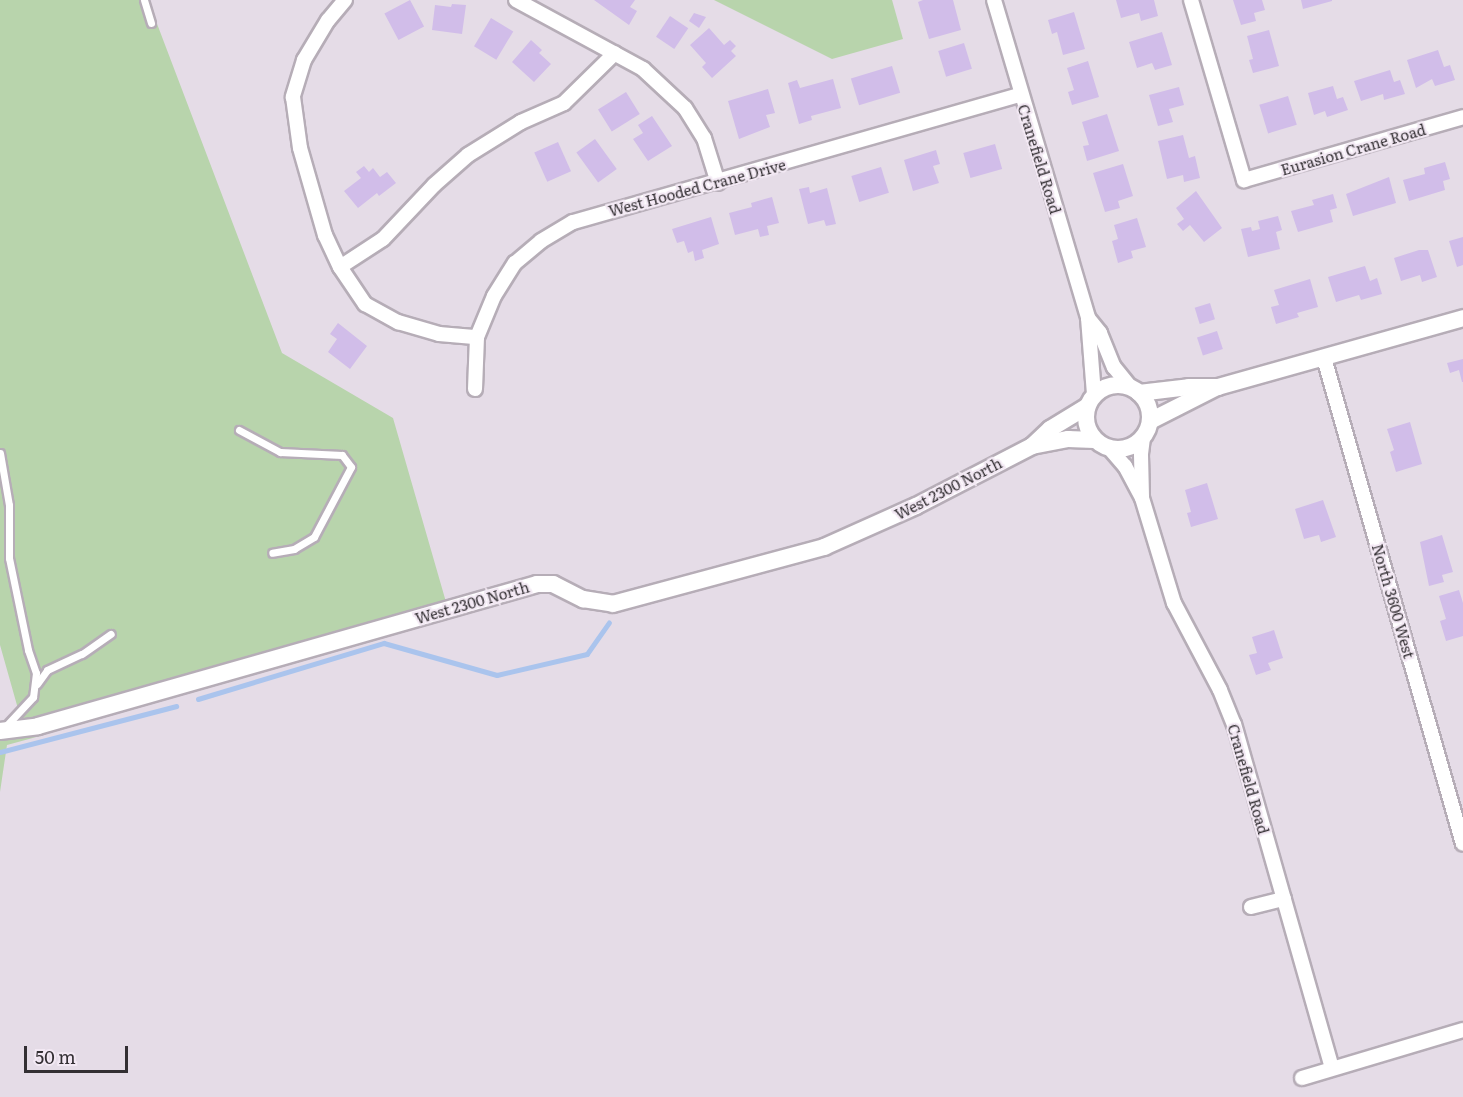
<!DOCTYPE html>
<html>
<head>
<meta charset="utf-8">
<style>
	body { margin:0 }
	#map { position:relative; width:1463px; height:1097px; overflow:hidden; background:#e5dce7; font-family:Literata,serif }
	div>[style] { position:absolute }
	[style*='--x'] { left:calc(var(--x)*1px); top:calc(var(--y)*1px); width:calc(var(--w)*1px); rotate:calc(var(--a)*1deg) }
	.green>* { inset:0; background:#b8d4ac }
	.stream>* { height:4.5px; margin:-2.25px; padding:0 2.25px; transform-origin:2.25px; border-radius:2.25px; background:#aac4ed }
	.building>* { inset:0; background:#d1bde9; transform-origin:0 0 }
	.roads { filter:drop-shadow(2px 0 #b6adb7) drop-shadow(-2px 0 #b6adb7) drop-shadow(0 2px #b6adb7) drop-shadow(0 -2px #b6adb7) }
	.service>* { height:7px; margin:-3.5px; padding:0 3.5px; transform-origin:3.5px; border-radius:3.5px; background:#fff }
	.minor>* { height:14px; margin:-7px; padding:0 7px; transform-origin:7px; border-radius:7px; background:#fff }
	.tertiary>* { height:16px; margin:-8px; padding:0 8px; transform-origin:8px; border-radius:8px; background:#fff }
	.tertiary>.ring { margin:-8px; padding:0; box-sizing:content-box; background:none; border:16px solid #fff; border-radius:50% }
	span { translate:-50% -50%; white-space:nowrap; text-align:center; line-height:1.15; -webkit-text-stroke:4.5px #f3e9f4; paint-order:stroke }
	.street-label { font-size:15px; color:#332f33 }
	.scale { position:absolute; left:24px; top:1046px; width:104px; height:27px; box-sizing:border-box; border:3px solid #332f33; border-top:0; padding-left:8px; font-size:18px; line-height:21px; white-space:nowrap; color:#332f33; -webkit-text-stroke:4px #f3e9f4; paint-order:stroke }
</style>
</head>
<body>
<div id="map">
	<div class="green">
		<i style="clip-path:polygon(0 0,148px 0,282px 353px,393px 418px,446px 602px,36px 718px,40px 736px,7px 745px,0 792px,0 724px,22px 723px,0 645px)"></i>
		<i style="clip-path:polygon(714px 0,892px 0,903px 39px,832px 59px)"></i>
	</div>
	<div class="stream">
		<i style="--x:198;--y:699;--w:194;--a:-16.8"></i>
		<i style="--x:384;--y:643;--w:117;--a:15.8"></i>
		<i style="--x:497;--y:675;--w:92;--a:-13.1"></i>
		<i style="--x:587;--y:654;--w:38;--a:-55"></i>
		<i style="--x:0;--y:752;--w:182;--a:-14.6"></i>
	</div>
	<div class="building">
		<i style="left:410px;top:0;width:30px;height:29px;rotate:62deg"></i>
		<i style="clip-path:polygon(594px 0,635px 0,630px 7px,637px 11px,629px 25px)"></i>
		<i style="clip-path:polygon(923px 0,953px 0,961px 30px,929px 39px,918px 2px)"></i>
		<i style="clip-path:polygon(1116px 0,1154px 0,1158px 16px,1141px 21px,1139px 13px,1121px 18px)"></i>
		<i style="clip-path:polygon(1233px 0,1262px 0,1265px 10px,1254px 13px,1256px 21px,1241px 25px)"></i>
		<i style="clip-path:polygon(1301px 0,1332px 0,1332px 1px,1303px 9px)"></i>
		<i style="clip-path:polygon(452px 4px,466px 5px,462px 34px,432px 30px,435px 5px,451px 7px)"></i>
		<i style="clip-path:polygon(1074px 12px,1085px 49px,1063px 55px,1057px 32px,1052px 34px,1048px 20px)"></i>
		<i style="clip-path:polygon(694px 13px,706px 17px,699px 28px,689px 21px)"></i>
		<i style="left:670px;top:16px;width:22px;height:25px;rotate:34deg"></i>
		<i style="left:491px;top:18px;width:26px;height:33px;rotate:31deg"></i>
		<i style="clip-path:polygon(709px 28px,724px 45px,730px 40px,736px 46px,731px 51px,736px 56px,712px 78px,702px 67px,706px 63px,690px 45px)"></i>
		<i style="clip-path:polygon(1269px 30px,1279px 66px,1253px 73px,1249px 60px,1253px 59px,1247px 36px)"></i>
		<i style="clip-path:polygon(1162px 32px,1172px 65px,1155px 70px,1152px 63px,1137px 68px,1129px 42px)"></i>
		<i style="clip-path:polygon(531px 40px,542px 50px,539px 53px,551px 64px,534px 82px,512px 62px)"></i>
		<i style="left:964px;top:43px;width:27px;height:27px;rotate:73deg"></i>
		<i style="clip-path:polygon(1438px 50px,1444px 67px,1450px 65px,1455px 80px,1435px 86px,1432px 79px,1416px 88px,1407px 60px)"></i>
		<i style="clip-path:polygon(1088px 61px,1099px 97px,1072px 105px,1068px 92px,1074px 90px,1067px 68px)"></i>
		<i style="left:892px;top:66px;width:28px;height:43px;rotate:73deg"></i>
		<i style="clip-path:polygon(1390px 70px,1394px 82px,1400px 80px,1405px 94px,1384px 100px,1383px 94px,1361px 101px,1354px 81px)"></i>
		<i style="clip-path:polygon(833px 79px,841px 108px,811px 116px,812px 120px,799px 124px,788px 83px,797px 80px,800px 88px)"></i>
		<i style="clip-path:polygon(1333px 86px,1337px 99px,1343px 97px,1348px 110px,1327px 117px,1325px 111px,1314px 115px,1308px 93px)"></i>
		<i style="clip-path:polygon(1179px 87px,1184px 105px,1169px 109px,1173px 122px,1158px 126px,1149px 95px)"></i>
		<i style="clip-path:polygon(768px 89px,775px 113px,766px 115px,770px 127px,739px 139px,728px 101px)"></i>
		<i style="left:626px;top:92px;width:26px;height:33px;rotate:58deg"></i>
		<i style="left:1288px;top:96px;width:30px;height:30px;rotate:73deg"></i>
		<i style="clip-path:polygon(1107px 114px,1119px 151px,1087px 161px,1083px 146px,1089px 145px,1082px 122px)"></i>
		<i style="clip-path:polygon(652px 116px,672px 146px,648px 161px,633px 139px,643px 133px,638px 125px)"></i>
		<i style="clip-path:polygon(1183px 135px,1189px 158px,1195px 156px,1200px 178px,1184px 182px,1183px 175px,1167px 179px,1158px 141px)"></i>
		<i style="left:595px;top:139px;width:37px;height:23px;rotate:54deg"></i>
		<i style="left:558px;top:142px;width:32px;height:26px;rotate:66deg"></i>
		<i style="left:995px;top:144px;width:26px;height:33px;rotate:74deg"></i>
		<i style="clip-path:polygon(936px 150px,940px 164px,933px 166px,939px 183px,913px 191px,904px 160px)"></i>
		<i style="clip-path:polygon(1445px 162px,1450px 179px,1443px 181px,1445px 190px,1409px 201px,1403px 180px,1425px 174px,1424px 168px)"></i>
		<i style="clip-path:polygon(1123px 164px,1133px 196px,1118px 201px,1120px 208px,1105px 212px,1093px 173px)"></i>
		<i style="clip-path:polygon(364px 166px,369px 172px,373px 168px,380px 177px,387px 172px,396px 183px,379px 196px,377px 193px,358px 208px,344px 191px,361px 178px,356px 172px)"></i>
		<i style="left:881px;top:167px;width:27px;height:31px;rotate:73deg"></i>
		<i style="clip-path:polygon(1389px 177px,1396px 203px,1353px 216px,1346px 194px)"></i>
		<i style="clip-path:polygon(809px 187px,810px 193px,827px 188px,836px 224px,826px 226px,824px 220px,808px 224px,799px 189px)"></i>
		<i style="clip-path:polygon(1196px 191px,1222px 228px,1204px 242px,1190px 225px,1183px 231px,1177px 224px,1184px 219px,1176px 208px)"></i>
		<i style="clip-path:polygon(1333px 194px,1337px 208px,1330px 210px,1333px 222px,1298px 232px,1291px 211px,1314px 205px,1312px 200px)"></i>
		<i style="clip-path:polygon(772px 197px,779px 223px,767px 226px,769px 235px,760px 237px,758px 229px,735px 235px,729px 213px,752px 207px,751px 203px)"></i>
		<i style="clip-path:polygon(1278px 216px,1282px 230px,1276px 232px,1280px 249px,1248px 257px,1241px 229px,1251px 227px,1252px 231px,1260px 229px,1258px 221px)"></i>
		<i style="clip-path:polygon(711px 217px,719px 244px,702px 250px,704px 258px,695px 261px,693px 251px,688px 253px,684px 241px,677px 243px,672px 229px)"></i>
		<i style="clip-path:polygon(1137px 218px,1146px 247px,1131px 251px,1133px 258px,1118px 263px,1112px 241px,1118px 239px,1114px 225px)"></i>
		<i style="clip-path:polygon(1463px 237px,1463px 265px,1457px 267px,1449px 241px)"></i>
		<i style="clip-path:polygon(1419px 250px,1428px 250px,1437px 277px,1422px 282px,1420px 275px,1401px 281px,1394px 258px)"></i>
		<i style="clip-path:polygon(1365px 266px,1370px 281px,1377px 278px,1382px 294px,1361px 300px,1359px 295px,1336px 302px,1328px 277px)"></i>
		<i style="clip-path:polygon(1310px 279px,1318px 307px,1297px 313px,1299px 317px,1276px 324px,1271px 307px,1279px 305px,1274px 290px)"></i>
		<i style="left:1210px;top:303px;width:17px;height:16px;rotate:73deg"></i>
		<i style="clip-path:polygon(338px 323px,367px 346px,350px 369px,328px 352px,337px 339px,330px 334px)"></i>
		<i style="left:1217px;top:331px;width:19px;height:21px;rotate:72deg"></i>
		<i style="clip-path:polygon(1463px 359px,1463px 382px,1462px 382px,1459px 370px,1450px 373px,1447px 363px)"></i>
		<i style="clip-path:polygon(1410px 422px,1422px 464px,1396px 472px,1390px 452px,1394px 450px,1387px 429px)"></i>
		<i style="clip-path:polygon(1207px 483px,1218px 519px,1191px 527px,1187px 513px,1191px 512px,1185px 490px)"></i>
		<i style="clip-path:polygon(1323px 500px,1336px 537px,1321px 542px,1319px 535px,1304px 539px,1295px 509px)"></i>
		<i style="clip-path:polygon(1442px 535px,1453px 572px,1442px 575px,1444px 582px,1429px 586px,1420px 542px)"></i>
		<i style="clip-path:polygon(1459px 590px,1463px 603px,1463px 636px,1446px 641px,1440px 621px,1446px 619px,1439px 596px)"></i>
		<i style="clip-path:polygon(1274px 630px,1283px 658px,1268px 663px,1271px 670px,1256px 675px,1249px 655px,1257px 653px,1252px 637px)"></i>
	</div>
	<div class="roads">
		<div class="service">
			<i style="--x:144;--y:0;--w:24;--a:73"></i>
			<i style="--x:239;--y:430;--w:47;--a:28.2"></i>
			<i style="--x:280;--y:452;--w:62;--a:2.8"></i>
			<i style="--x:342;--y:455;--w:15;--a:53"></i>
			<i style="--x:351;--y:467;--w:79;--a:117.9"></i>
			<i style="--x:314;--y:537;--w:23;--a:149"></i>
			<i style="--x:294;--y:549;--w:22;--a:170"></i>
			<i style="--x:0;--y:453;--w:53;--a:80.2"></i>
			<i style="--x:9;--y:505;--w:53;--a:90"></i>
			<i style="--x:9;--y:558;--w:94;--a:78.3"></i>
			<i style="--x:28;--y:650;--w:24;--a:71"></i>
			<i style="--x:36;--y:673;--w:24;--a:97"></i>
			<i style="--x:33;--y:697;--w:40;--a:133"></i>
			<i style="--x:37;--y:684;--w:17;--a:-54"></i>
			<i style="--x:47;--y:670;--w:38;--a:-25"></i>
			<i style="--x:82;--y:654;--w:35;--a:-35"></i>
		</div>
		<div class="minor">
			<i style="--x:345;--y:0;--w:26;--a:130"></i>
			<i style="--x:328;--y:20;--w:47;--a:121"></i>
			<i style="--x:304;--y:60;--w:39;--a:107"></i>
			<i style="--x:293;--y:97;--w:51;--a:82.2"></i>
			<i style="--x:300;--y:148;--w:91;--a:74"></i>
			<i style="--x:325;--y:235;--w:35;--a:65"></i>
			<i style="--x:340;--y:267;--w:45;--a:56"></i>
			<i style="--x:365;--y:304;--w:38;--a:29"></i>
			<i style="--x:398;--y:322;--w:43;--a:16.3"></i>
			<i style="--x:439;--y:334;--w:38;--a:5"></i>
			<i style="--x:516;--y:0;--w:145;--a:28.5"></i>
			<i style="--x:643;--y:69;--w:57;--a:42.9"></i>
			<i style="--x:685;--y:108;--w:36;--a:58"></i>
			<i style="--x:704;--y:138;--w:47;--a:72.7"></i>
			<i style="--x:994;--y:0;--w:332;--a:73.5"></i>
			<i style="--x:1088;--y:318;--w:77;--a:85.5"></i>
			<i style="--x:1191;--y:0;--w:188;--a:73.6"></i>
			<i style="--x:1244;--y:180;--w:228;--a:-16"></i>
			<i style="--x:340;--y:267;--w:51;--a:-33.1"></i>
			<i style="--x:383;--y:239;--w:74;--a:-46.6"></i>
			<i style="--x:434;--y:185;--w:45;--a:-41.4"></i>
			<i style="--x:468;--y:155;--w:62;--a:-31.9"></i>
			<i style="--x:521;--y:122;--w:47;--a:-23.8"></i>
			<i style="--x:564;--y:103;--w:71;--a:-44.4"></i>
			<i style="--x:1088;--y:318;--w:19;--a:51"></i>
			<i style="--x:1100;--y:333;--w:37;--a:68"></i>
			<i style="--x:1114;--y:367;--w:27;--a:51"></i>
			<i style="--x:1324;--y:358;--w:505;--a:74.04"></i>
			<i style="--x:475;--y:389;--w:52;--a:-87.8"></i>
			<i style="--x:477;--y:337;--w:44;--a:-67.5"></i>
			<i style="--x:494;--y:296;--w:39;--a:-58"></i>
			<i style="--x:515;--y:263;--w:34;--a:-40"></i>
			<i style="--x:541;--y:241;--w:37;--a:-31"></i>
			<i style="--x:573;--y:222;--w:465;--a:-15.9"></i>
			<i style="--x:1110;--y:449;--w:23;--a:49"></i>
			<i style="--x:1125;--y:466;--w:36;--a:62"></i>
			<i style="--x:1142;--y:498;--w:110;--a:73.1"></i>
			<i style="--x:1174;--y:603;--w:98;--a:62.1"></i>
			<i style="--x:1220;--y:690;--w:37;--a:68"></i>
			<i style="--x:1234;--y:724;--w:358;--a:74.1"></i>
			<i style="--x:1142;--y:496;--w:42;--a:-91.4"></i>
			<i style="--x:1141;--y:454;--w:16;--a:-83"></i>
			<i style="--x:1251;--y:907;--w:34;--a:-14"></i>
			<i style="--x:1302;--y:1078;--w:168;--a:-16.6"></i>
		</div>
		<div class="tertiary">
			<i class="ring" style="left:1086px;top:385px;width:48px;height:48px"></i>
			<i style="--x:1139;--y:393;--w:50;--a:-6.8"></i>
			<i style="--x:1189;--y:387;--w:29;--a:0"></i>
			<i style="--x:1218;--y:387;--w:255;--a:-15.7"></i>
			<i style="--x:1150;--y:421;--w:75;--a:-26.9"></i>
			<i style="--x:1032;--y:446;--w:37;--a:-11"></i>
			<i style="--x:1068;--y:439;--w:26;--a:2"></i>
			<i style="--x:0;--y:731;--w:38;--a:-7"></i>
			<i style="--x:38;--y:726;--w:519;--a:-15.88"></i>
			<i style="--x:537;--y:584;--w:16;--a:0"></i>
			<i style="--x:553;--y:584;--w:34;--a:27"></i>
			<i style="--x:583;--y:599;--w:30;--a:9"></i>
			<i style="--x:613;--y:604;--w:219;--a:-15.1"></i>
			<i style="--x:824;--y:547;--w:101;--a:-24"></i>
			<i style="--x:916;--y:506;--w:131;--a:-27.3"></i>
			<i style="--x:1032;--y:446;--w:25;--a:-43"></i>
			<i style="--x:1050;--y:429;--w:44;--a:-31.2"></i>
		</div>
	</div>
	<div class="street-label">
		<span style="left:1353px;top:149px;rotate:-16deg">Eurasion Crane Road</span>
		<span style="left:1040px;top:159px;rotate:73deg">Cranefield Road</span>
		<span style="left:697px;top:187px;rotate:-15deg">West Hooded Crane Drive</span>
		<span style="left:948px;top:488px;rotate:-27deg">West 2300 North</span>
		<span style="left:1394px;top:601px;rotate:74deg">North 3600 West</span>
		<span style="left:472px;top:602px;rotate:-16deg">West 2300 North</span>
		<span style="left:1249px;top:779px;rotate:74deg">Cranefield Road</span>
	</div>
	<div class="scale">50 m</div>
</div>
</body>
</html>
